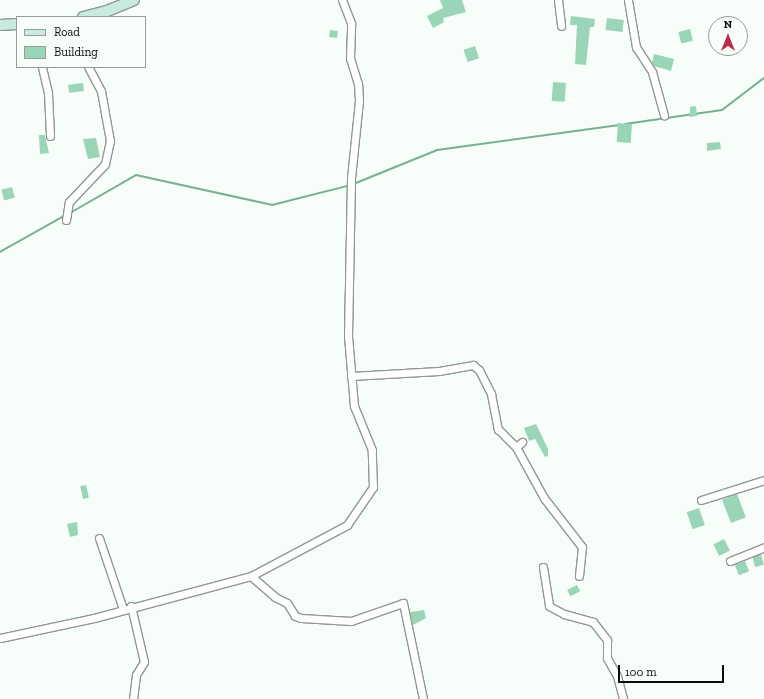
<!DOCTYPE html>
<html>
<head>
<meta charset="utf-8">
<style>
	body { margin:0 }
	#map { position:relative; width:764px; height:699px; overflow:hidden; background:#f7fdf9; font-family:"Zilla Slab",serif }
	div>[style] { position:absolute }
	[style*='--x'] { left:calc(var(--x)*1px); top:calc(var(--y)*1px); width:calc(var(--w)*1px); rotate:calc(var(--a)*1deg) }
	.stream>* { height:2px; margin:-1px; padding:0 1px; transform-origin:1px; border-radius:1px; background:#77b194 }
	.building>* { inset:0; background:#9ad5b7; transform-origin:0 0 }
	.roads { filter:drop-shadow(1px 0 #919794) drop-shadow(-1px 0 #919794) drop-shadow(0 1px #919794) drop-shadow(0 -1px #919794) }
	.street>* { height:7px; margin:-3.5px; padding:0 3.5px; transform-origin:3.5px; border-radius:3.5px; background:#fff }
	.secondary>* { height:10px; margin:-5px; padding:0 5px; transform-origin:5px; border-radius:5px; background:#c7ebdc }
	span { translate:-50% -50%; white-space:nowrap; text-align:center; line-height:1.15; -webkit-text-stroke:3px #f7fdf9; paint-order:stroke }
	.legend { position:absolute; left:16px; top:16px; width:130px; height:52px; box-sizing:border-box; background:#f7fdf9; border:1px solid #989d9a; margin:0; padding:5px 7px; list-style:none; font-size:12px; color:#0a0c0b }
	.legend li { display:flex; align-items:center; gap:8px; height:20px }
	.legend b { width:20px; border:1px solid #989d9a }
	.north { position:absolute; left:708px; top:16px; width:40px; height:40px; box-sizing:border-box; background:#f7fdf9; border:1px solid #989d9a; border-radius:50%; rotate:0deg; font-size:11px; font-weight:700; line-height:16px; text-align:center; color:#0a0c0b }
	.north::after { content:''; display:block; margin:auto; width:14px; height:18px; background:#bd2d50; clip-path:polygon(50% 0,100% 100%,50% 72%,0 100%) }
	.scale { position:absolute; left:618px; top:665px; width:106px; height:18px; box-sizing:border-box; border:2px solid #0a0c0b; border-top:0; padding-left:5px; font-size:12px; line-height:14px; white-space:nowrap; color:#0a0c0b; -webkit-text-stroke:3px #f7fdf9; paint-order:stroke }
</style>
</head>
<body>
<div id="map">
	<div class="stream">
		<i style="--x:625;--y:124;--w:98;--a:-8.2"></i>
		<i style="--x:722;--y:110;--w:53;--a:-37.3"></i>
		<i style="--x:70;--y:213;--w:76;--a:-29.9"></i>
		<i style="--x:136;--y:175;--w:139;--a:12.4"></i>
		<i style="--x:272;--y:205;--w:81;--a:-14.2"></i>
		<i style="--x:351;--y:185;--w:93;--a:-22.1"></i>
		<i style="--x:437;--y:150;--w:184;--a:-7.8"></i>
		<i style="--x:0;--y:252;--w:73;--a:-29.4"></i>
	</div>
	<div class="building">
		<i style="clip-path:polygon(440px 0,462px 0,466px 12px,443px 18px,444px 22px,433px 28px,427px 16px,443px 8px)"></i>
		<i style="clip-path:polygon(571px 16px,595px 19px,594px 27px,590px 27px,586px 65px,575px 64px,577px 25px,570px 25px)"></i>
		<i style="left:607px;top:18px;width:17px;height:12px;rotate:7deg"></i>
		<i style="left:690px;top:29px;width:12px;height:12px;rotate:76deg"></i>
		<i style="left:330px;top:30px;width:8px;height:7px;rotate:7deg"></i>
		<i style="left:475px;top:46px;width:13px;height:12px;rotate:72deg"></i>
		<i style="clip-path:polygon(654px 54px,674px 59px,671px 71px,654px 66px,652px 62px)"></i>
		<i style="left:553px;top:82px;width:13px;height:19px;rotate:4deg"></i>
		<i style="left:83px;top:83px;width:8px;height:15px;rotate:83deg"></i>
		<i style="clip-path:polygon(696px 106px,697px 116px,690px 117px,690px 107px)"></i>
		<i style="left:618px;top:123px;width:14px;height:19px;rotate:4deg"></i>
		<i style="clip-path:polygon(39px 135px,45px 135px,49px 153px,40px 154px)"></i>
		<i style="clip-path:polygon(96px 138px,100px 157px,88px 159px,83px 139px)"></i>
		<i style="clip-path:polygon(720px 142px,721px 149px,707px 151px,707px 143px)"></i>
		<i style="left:12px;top:187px;width:11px;height:11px;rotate:75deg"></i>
		<i style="clip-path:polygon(536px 424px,548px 449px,548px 456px,545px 457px,535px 439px,529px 441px,524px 428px)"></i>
		<i style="left:86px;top:485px;width:13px;height:6px;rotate:77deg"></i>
		<i style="left:737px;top:494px;width:25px;height:16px;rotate:69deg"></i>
		<i style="left:699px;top:508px;width:18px;height:13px;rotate:71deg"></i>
		<i style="clip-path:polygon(77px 522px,78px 535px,70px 537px,67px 524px)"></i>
		<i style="left:724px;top:539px;width:13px;height:12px;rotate:63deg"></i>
		<i style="left:761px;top:554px;width:11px;height:9px;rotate:75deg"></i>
		<i style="left:745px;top:561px;width:11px;height:11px;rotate:68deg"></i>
		<i style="left:577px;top:585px;width:7px;height:11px;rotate:63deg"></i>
		<i style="clip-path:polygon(424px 610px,426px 618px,413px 625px,410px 612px)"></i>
	</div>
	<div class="roads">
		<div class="street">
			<i style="--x:558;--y:0;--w:26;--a:83"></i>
			<i style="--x:628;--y:0;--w:48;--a:80.3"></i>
			<i style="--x:636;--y:47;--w:30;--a:57"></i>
			<i style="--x:652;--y:72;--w:45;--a:74.4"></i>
			<i style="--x:42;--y:67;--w:27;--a:77"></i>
			<i style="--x:48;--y:93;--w:43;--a:87.3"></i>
			<i style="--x:66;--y:220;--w:18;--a:-81"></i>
			<i style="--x:69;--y:202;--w:52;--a:-46.5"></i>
			<i style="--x:105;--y:164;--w:24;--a:-78"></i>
			<i style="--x:110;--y:141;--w:51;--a:-100.2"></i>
			<i style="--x:101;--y:91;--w:27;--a:-118"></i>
			<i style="--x:351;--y:376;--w:88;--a:-3.3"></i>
			<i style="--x:439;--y:371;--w:35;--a:-10"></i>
			<i style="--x:473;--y:365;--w:8;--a:40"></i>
			<i style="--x:479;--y:370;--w:27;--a:63"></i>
			<i style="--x:491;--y:394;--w:36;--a:79"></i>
			<i style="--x:498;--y:429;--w:25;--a:45"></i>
			<i style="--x:516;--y:447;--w:8;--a:-40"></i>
			<i style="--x:516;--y:447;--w:58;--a:61.2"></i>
			<i style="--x:544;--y:498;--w:62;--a:52.2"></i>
			<i style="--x:582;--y:547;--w:29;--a:96"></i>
			<i style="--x:701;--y:500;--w:66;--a:-17.6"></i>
			<i style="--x:99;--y:538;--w:75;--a:71.3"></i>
			<i style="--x:730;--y:561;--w:37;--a:-22"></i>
			<i style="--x:543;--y:567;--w:39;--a:81"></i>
			<i style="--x:549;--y:606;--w:17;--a:28"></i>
			<i style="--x:564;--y:614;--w:30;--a:15"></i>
			<i style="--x:593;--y:622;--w:23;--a:52"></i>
			<i style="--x:607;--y:640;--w:18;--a:90"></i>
			<i style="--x:607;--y:658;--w:21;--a:61"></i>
			<i style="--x:617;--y:676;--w:24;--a:75"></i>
			<i style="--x:251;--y:576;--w:32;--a:41"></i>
			<i style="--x:275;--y:597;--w:13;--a:27"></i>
			<i style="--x:287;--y:603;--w:15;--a:58"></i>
			<i style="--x:295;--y:616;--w:6;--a:18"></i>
			<i style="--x:301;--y:618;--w:50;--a:3.4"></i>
			<i style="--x:351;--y:621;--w:55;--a:-19.1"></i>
			<i style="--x:403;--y:603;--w:98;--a:78.2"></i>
			<i style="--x:131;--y:606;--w:57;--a:76.9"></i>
			<i style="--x:144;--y:662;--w:15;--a:122"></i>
			<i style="--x:136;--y:675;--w:24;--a:97"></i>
			<i style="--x:0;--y:638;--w:96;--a:-12"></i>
			<i style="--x:94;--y:618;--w:163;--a:-15"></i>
			<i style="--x:251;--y:576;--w:109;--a:-28"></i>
			<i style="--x:347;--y:525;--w:46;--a:-55.6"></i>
			<i style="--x:373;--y:487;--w:37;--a:-92"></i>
			<i style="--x:372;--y:450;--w:48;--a:-112.2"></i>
			<i style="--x:354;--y:406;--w:70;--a:-94.9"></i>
			<i style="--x:348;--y:336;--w:158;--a:-88.9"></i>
			<i style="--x:351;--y:178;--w:77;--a:-84.1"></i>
			<i style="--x:359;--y:101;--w:17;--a:-93"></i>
			<i style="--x:358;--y:84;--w:27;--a:-107"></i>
			<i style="--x:350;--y:58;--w:35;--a:-88"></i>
			<i style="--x:351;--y:23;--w:25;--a:-111"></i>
		</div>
		<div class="secondary">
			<i style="--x:83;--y:17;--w:25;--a:-14"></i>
			<i style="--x:107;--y:11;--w:29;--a:-22"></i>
			<i style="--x:0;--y:25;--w:17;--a:-3"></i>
		</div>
	</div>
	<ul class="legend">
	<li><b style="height:5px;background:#c7ebdc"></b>Road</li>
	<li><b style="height:11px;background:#9ad5b7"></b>Building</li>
	</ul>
	<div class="north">N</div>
	<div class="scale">100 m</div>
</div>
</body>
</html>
